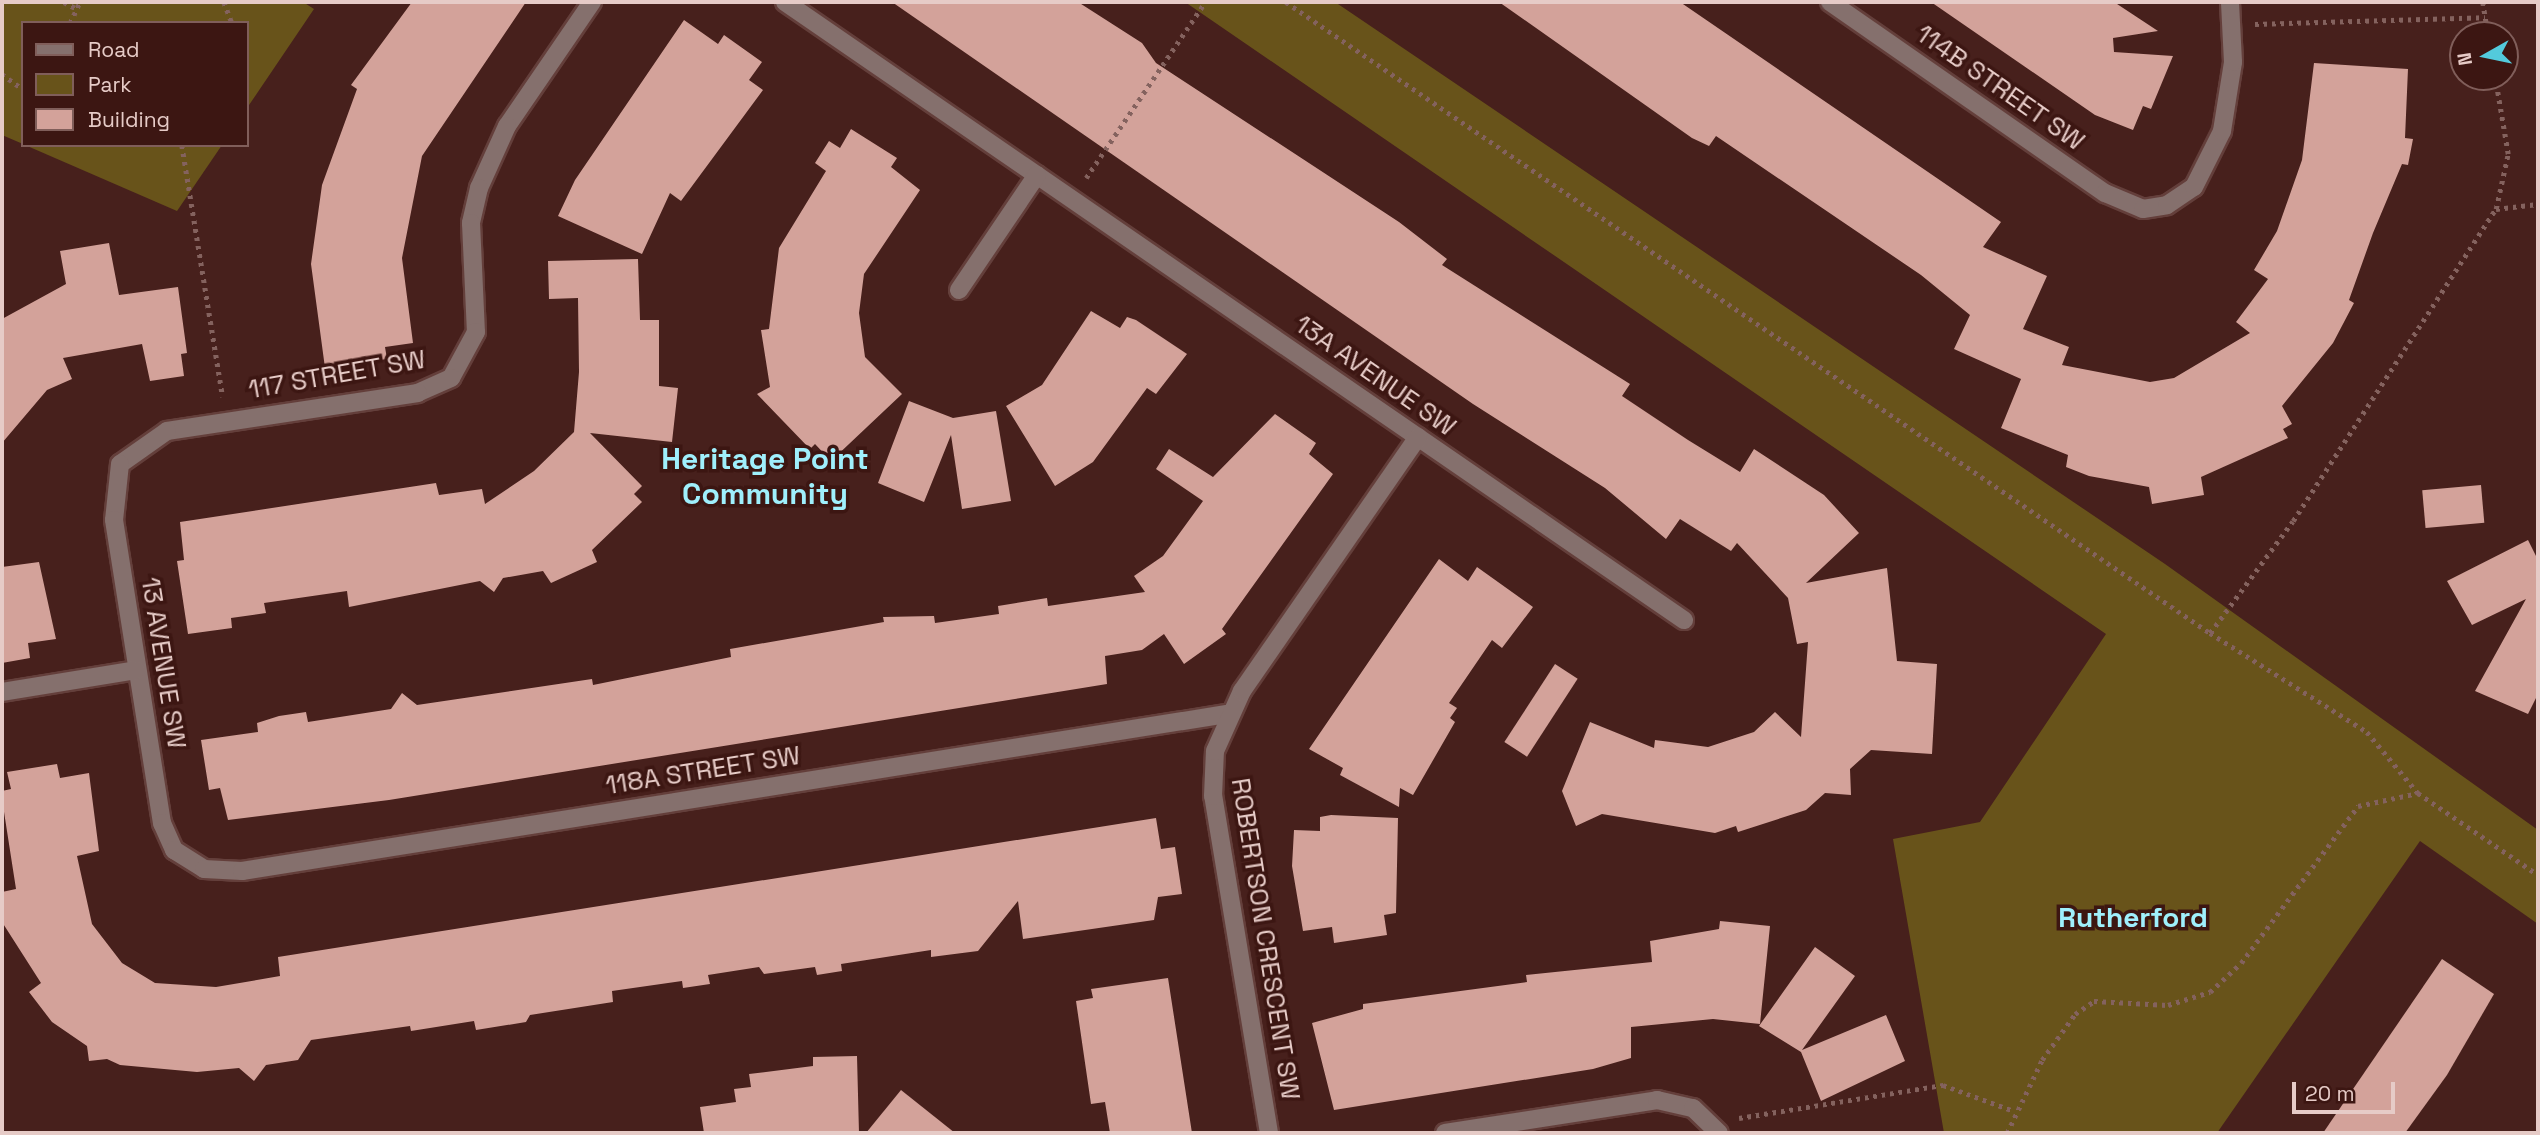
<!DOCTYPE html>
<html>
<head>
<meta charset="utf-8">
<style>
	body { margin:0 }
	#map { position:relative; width:2540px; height:1135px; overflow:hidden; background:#47201c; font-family:"Space Grotesk",sans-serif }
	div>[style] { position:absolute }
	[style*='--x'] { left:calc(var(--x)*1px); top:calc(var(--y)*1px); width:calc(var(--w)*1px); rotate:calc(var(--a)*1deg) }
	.green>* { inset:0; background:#68531a }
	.building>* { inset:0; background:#d3a29a; transform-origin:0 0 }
	.path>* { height:4.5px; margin-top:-2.25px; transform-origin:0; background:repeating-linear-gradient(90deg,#84625e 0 3.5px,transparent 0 8.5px) }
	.roads { filter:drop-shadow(2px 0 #643f3b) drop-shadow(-2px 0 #643f3b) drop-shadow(0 2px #643f3b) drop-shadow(0 -2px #643f3b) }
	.minor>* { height:18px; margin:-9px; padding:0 9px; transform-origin:9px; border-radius:9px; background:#85706d }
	span { translate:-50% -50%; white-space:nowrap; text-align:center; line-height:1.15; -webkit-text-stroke:7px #3c1612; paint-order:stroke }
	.street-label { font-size:26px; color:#e6cbc7 }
	.neighbourhood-label { font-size:28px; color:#9feffc; font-weight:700 }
	.quarter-label { font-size:30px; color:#9feffc; font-weight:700 }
	.frame { position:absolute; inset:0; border:4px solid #e6cbc7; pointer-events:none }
	.legend { position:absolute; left:21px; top:21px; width:228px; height:126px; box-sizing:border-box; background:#3c1612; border:2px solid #805e5a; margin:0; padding:9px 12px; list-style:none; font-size:21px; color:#e6cbc7 }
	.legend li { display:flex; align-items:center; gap:14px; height:35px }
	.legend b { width:35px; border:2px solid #805e5a }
	.north { position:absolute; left:2449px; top:21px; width:70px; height:70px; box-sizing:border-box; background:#3c1612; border:2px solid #805e5a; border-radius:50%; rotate:261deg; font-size:19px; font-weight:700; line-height:28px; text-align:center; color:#e6cbc7 }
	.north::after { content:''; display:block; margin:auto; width:24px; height:32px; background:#53cadc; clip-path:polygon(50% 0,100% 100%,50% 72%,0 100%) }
	.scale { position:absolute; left:2292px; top:1082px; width:103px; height:32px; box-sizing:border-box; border:4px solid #e6cbc7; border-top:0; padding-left:9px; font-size:21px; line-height:24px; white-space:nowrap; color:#e6cbc7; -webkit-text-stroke:5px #3c1612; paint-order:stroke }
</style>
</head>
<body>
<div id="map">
	<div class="green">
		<i style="clip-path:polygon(2px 2px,303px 2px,314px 9px,247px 108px,247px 23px,23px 23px,23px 144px,2px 135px)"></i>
		<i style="clip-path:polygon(1185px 2px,1335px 2px,2165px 564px,2538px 830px,2538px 924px,2420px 841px,2217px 1133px,1944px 1133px,1893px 839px,1980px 822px,2106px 634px)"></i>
		<i style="clip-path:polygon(25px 145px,222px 145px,177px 211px)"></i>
	</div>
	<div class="building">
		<i style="clip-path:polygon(412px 2px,526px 2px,422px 156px,402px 258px,413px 343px,385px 347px,387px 359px,325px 368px,311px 264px,322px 185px,357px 89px,351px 85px)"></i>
		<i style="clip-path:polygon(892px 2px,1078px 2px,1142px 43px,1156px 63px,1399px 222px,1447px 259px,1442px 265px,1630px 384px,1622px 396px,1688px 440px,1740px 472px,1754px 449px,1824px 495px,1859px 533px,1806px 583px,1887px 568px,1897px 661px,1937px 664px,1932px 754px,1871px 750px,1850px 769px,1851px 795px,1825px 793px,1806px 810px,1738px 832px,1736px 826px,1715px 833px,1602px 814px,1576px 826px,1562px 791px,1590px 722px,1654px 748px,1655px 740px,1708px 747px,1754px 732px,1775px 712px,1801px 737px,1808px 642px,1797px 644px,1788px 598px,1737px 543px,1731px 551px,1680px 519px,1666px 539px,1605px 488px,1473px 404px)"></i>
		<i style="clip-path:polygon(1499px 2px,1680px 2px,2001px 222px,1983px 247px,2047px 276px,2023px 329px,2069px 347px,2062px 365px,2150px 382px,2174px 378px,2250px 333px,2236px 322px,2268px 279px,2254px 270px,2277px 231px,2302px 160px,2314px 63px,2408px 69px,2405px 138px,2413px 139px,2408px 165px,2402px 164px,2373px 233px,2349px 300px,2354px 303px,2333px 343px,2282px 406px,2292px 424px,2283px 429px,2288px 438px,2201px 477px,2204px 495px,2152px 504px,2149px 487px,2089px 476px,2066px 467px,2068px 455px,2001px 428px,2021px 379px,1954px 349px,1970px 315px,1921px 275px,1716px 136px,1709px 146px,1692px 138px)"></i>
		<i style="clip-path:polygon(1931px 2px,2114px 2px,2158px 31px,2113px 38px,2114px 52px,2173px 56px,2151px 109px,2143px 106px,2133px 130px,2095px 115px)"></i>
		<i style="clip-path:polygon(684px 20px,718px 44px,724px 35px,762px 62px,749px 80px,763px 90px,681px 201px,670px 193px,642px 254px,558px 216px,575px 180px)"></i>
		<i style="clip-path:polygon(851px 129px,897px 158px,891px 167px,920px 190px,864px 274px,859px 313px,865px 357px,902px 394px,831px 461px,815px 444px,810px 449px,757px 394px,770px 387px,761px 330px,769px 329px,779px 248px,826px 171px,815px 163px,829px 141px,840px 148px)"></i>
		<i style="clip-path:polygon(109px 243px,119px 295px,178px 287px,187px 353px,181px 354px,184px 376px,150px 381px,142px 344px,63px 358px,72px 379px,47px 390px,2px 443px,2px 319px,66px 284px,60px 251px)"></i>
		<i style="clip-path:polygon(638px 259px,640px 320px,659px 320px,659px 386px,678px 388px,672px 442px,590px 433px,642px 486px,634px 494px,642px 502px,592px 550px,597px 562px,551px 583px,543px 571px,503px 578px,494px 592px,480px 581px,349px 607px,347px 591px,264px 603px,266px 613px,231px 618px,232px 628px,188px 634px,177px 561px,184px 560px,180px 522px,436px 483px,439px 495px,482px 489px,485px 504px,534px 471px,574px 432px,579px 372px,578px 298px,549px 299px,548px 261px)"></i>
		<i style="clip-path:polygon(1091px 311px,1120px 328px,1127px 317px,1136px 320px,1187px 354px,1156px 394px,1147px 388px,1093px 462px,1055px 486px,1006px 406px,1042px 385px)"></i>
		<i style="clip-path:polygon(909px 401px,953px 418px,996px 411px,1011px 501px,962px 509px,951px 435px,924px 502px,878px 483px)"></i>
		<i style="clip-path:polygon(1275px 414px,1316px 443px,1309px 454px,1333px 474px,1222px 629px,1226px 634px,1184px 664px,1164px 634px,1142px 650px,1105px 656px,1107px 684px,389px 800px,228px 820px,220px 788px,209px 790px,201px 740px,258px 732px,257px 723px,279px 716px,306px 712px,308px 722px,391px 709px,402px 693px,417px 705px,592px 679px,593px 685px,731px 657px,730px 649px,884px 622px,883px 617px,934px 616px,935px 623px,999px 614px,998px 606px,1047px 598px,1048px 606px,1145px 592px,1134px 576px,1163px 556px,1203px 501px,1156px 469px,1169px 449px,1213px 477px)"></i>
		<i style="left:2481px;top:485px;width:38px;height:59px;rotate:85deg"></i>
		<i style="clip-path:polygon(2528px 540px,2538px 560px,2538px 694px,2528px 714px,2475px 691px,2526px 599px,2472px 625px,2447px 581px)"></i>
		<i style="clip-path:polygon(1439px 559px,1468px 581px,1477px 567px,1533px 607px,1502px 648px,1492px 640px,1449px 703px,1457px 708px,1450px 718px,1455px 722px,1413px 795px,1400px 788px,1399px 807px,1340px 775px,1343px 768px,1309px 749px)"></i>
		<i style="clip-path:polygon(39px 562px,56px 639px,28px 643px,30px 658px,2px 663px,2px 567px)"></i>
		<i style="left:1555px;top:664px;width:27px;height:93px;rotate:33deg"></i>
		<i style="clip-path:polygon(57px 764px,60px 778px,89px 773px,99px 851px,77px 856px,92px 924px,122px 963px,155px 983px,216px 987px,280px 976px,278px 957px,1156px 818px,1161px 849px,1175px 847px,1182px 894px,1158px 897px,1154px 920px,1023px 939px,1018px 901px,978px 951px,931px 957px,931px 950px,841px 964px,842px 971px,817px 975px,815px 967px,764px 974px,759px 967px,708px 975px,710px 984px,683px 988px,682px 981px,612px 991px,613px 1002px,530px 1015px,526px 1022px,476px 1030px,474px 1021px,411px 1031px,410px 1026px,311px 1040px,298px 1060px,266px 1065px,254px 1081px,239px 1068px,197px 1072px,120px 1065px,107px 1059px,89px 1061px,87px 1046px,52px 1022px,29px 992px,41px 983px,2px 922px,2px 892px,16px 889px,2px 799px,2px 791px,11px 789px,7px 772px)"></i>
		<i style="clip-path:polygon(1331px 815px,1398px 818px,1396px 913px,1384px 915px,1387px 935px,1334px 943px,1332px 927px,1303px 931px,1292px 866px,1294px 830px,1320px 831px,1320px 817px)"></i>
		<i style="clip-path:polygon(1720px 921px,1770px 926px,1760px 1024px,1713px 1019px,1631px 1027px,1631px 1058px,1593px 1069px,1334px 1110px,1312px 1023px,1363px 1009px,1363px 1004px,1527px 982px,1526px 975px,1652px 962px,1650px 941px,1719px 929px)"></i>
		<i style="clip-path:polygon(1815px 947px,1855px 976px,1802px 1050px,1886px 1015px,1905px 1061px,1821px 1101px,1801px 1052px,1759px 1026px)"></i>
		<i style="clip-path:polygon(2442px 959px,2494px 994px,2447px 1075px,2405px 1133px,2323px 1133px)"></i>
		<i style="clip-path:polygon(1168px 978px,1192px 1133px,1110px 1133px,1105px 1102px,1091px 1104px,1076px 1001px,1093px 998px,1091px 989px)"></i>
		<i style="clip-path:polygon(857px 1056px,859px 1133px,704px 1133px,700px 1107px,736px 1102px,734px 1089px,751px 1087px,749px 1074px,813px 1066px,813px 1057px)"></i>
		<i style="clip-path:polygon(901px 1090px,955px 1133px,866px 1133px)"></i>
	</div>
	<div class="path">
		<i style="--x:64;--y:2;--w:15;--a:28"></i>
		<i style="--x:224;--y:2;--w:22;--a:69"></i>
		<i style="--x:1286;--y:2;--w:1119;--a:34.33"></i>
		<i style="--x:2210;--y:633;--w:186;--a:32.2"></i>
		<i style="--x:2367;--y:732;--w:80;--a:50.1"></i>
		<i style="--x:2483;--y:2;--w:33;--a:81"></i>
		<i style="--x:70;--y:23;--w:23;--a:-65"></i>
		<i style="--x:2255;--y:24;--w:230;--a:-1.7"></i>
		<i style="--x:2;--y:74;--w:26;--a:36"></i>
		<i style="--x:182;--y:145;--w:255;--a:80.8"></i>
		<i style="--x:1086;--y:178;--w:212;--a:-55.9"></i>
		<i style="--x:2496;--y:209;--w:42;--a:-6.8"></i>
		<i style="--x:2210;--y:633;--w:139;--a:-53.5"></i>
		<i style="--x:2293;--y:521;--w:372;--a:-57"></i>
		<i style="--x:2496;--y:209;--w:56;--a:-77.7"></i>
		<i style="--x:2508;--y:154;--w:78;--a:-99.6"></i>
		<i style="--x:1739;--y:1118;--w:207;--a:-9.2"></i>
		<i style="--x:1943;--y:1085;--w:76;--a:20.1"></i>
		<i style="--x:2007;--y:1133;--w:81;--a:-64.4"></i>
		<i style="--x:2042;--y:1060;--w:57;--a:-54.3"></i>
		<i style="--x:2075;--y:1014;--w:23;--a:-34"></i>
		<i style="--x:2094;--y:1001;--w:74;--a:3.1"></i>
		<i style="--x:2168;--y:1005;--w:44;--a:-17.2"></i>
		<i style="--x:2210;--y:992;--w:42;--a:-43.1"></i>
		<i style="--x:2241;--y:963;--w:196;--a:-53.3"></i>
		<i style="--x:2358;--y:806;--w:61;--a:-12.2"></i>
		<i style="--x:2418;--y:793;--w:145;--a:34.3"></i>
	</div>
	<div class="roads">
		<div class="minor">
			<i style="--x:592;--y:2;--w:150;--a:124.4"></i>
			<i style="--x:507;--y:126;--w:68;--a:114.3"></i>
			<i style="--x:479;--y:188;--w:36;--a:103"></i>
			<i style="--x:471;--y:223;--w:109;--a:87.4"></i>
			<i style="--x:476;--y:332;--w:52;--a:118.5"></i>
			<i style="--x:451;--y:378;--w:36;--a:156"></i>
			<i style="--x:418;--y:393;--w:254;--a:171.4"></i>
			<i style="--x:167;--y:431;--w:57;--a:144.9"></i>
			<i style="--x:120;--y:464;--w:56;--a:96.1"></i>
			<i style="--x:114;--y:520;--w:307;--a:81"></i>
			<i style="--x:162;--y:823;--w:30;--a:66"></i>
			<i style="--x:174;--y:850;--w:36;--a:32"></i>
			<i style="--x:204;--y:869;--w:38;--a:3"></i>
			<i style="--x:242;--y:871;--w:997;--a:-9.06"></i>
			<i style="--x:785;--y:2;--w:1091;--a:34.51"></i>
			<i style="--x:1830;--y:2;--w:335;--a:34.8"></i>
			<i style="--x:2105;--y:193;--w:41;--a:22.8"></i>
			<i style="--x:2143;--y:209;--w:24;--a:-9"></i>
			<i style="--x:2167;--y:205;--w:32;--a:-34"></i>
			<i style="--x:2194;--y:187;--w:63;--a:-63.4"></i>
			<i style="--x:2222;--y:131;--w:70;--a:-80.9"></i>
			<i style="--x:2233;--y:62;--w:60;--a:-92.9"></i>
			<i style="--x:959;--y:290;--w:139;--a:-55.9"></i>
			<i style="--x:2;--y:692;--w:136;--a:-9.3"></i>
			<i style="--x:1269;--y:1133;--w:342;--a:-99.4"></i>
			<i style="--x:1213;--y:796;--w:45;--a:-87.5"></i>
			<i style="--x:1215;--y:751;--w:66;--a:-65.8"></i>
			<i style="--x:1242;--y:691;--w:309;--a:-55.3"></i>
			<i style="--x:1445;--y:1133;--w:215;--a:-8.8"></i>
			<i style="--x:1657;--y:1100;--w:37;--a:13"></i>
			<i style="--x:1693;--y:1108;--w:36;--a:44"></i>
		</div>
	</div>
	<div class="street-label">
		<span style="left:2000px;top:88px;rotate:35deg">114B STREET SW</span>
		<span style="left:337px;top:375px;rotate:-10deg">117 STREET SW</span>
		<span style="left:1375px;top:376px;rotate:35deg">13A AVENUE SW</span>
		<span style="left:163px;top:663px;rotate:81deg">13 AVENUE SW</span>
		<span style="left:703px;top:771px;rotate:-9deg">118A STREET SW</span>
		<span style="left:1265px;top:939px;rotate:81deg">ROBERTSON CRESCENT SW</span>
	</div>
	<div class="neighbourhood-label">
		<span style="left:2133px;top:917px">Rutherford</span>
	</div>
	<div class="quarter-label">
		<span style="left:765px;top:476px">Heritage Point<br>Community</span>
	</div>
	<div class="frame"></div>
	<ul class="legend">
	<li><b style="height:9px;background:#85706d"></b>Road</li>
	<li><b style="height:19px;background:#68531a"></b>Park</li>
	<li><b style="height:19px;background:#d3a29a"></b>Building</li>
	</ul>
	<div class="north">N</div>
	<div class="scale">20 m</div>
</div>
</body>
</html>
